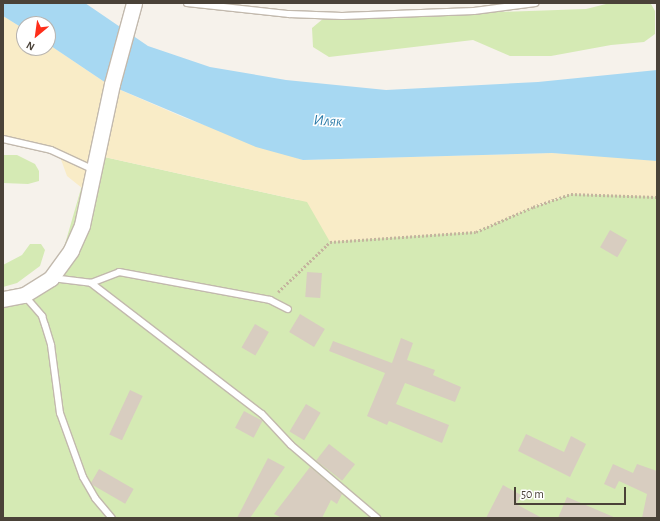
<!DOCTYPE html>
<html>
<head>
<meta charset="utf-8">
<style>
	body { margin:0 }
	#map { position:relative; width:660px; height:521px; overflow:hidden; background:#f6f2eb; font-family:"Alegreya Sans",sans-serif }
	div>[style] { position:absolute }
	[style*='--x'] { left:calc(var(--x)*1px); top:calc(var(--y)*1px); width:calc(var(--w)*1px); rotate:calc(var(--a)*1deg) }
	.green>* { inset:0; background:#d5eab4 }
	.sand>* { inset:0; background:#f9ecc7 }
	.water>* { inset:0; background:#a7d8f2 }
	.building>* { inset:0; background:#d8cdc0; transform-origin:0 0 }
	.path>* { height:2.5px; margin-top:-1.25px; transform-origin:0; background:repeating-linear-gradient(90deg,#c4b49e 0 2px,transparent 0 4px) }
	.roads { filter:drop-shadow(1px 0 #c2b9ad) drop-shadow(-1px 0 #c2b9ad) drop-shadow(0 1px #c2b9ad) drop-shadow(0 -1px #c2b9ad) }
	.service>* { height:6px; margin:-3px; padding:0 3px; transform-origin:3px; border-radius:3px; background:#fff }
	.tertiary>* { height:15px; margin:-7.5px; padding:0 7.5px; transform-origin:7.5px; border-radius:7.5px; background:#fff }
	span { translate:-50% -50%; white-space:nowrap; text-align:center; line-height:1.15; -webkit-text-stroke:3px #fff; paint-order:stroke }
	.water-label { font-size:15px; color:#2b7ba9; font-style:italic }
	.frame { position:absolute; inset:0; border:4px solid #4a4238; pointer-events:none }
	.north { position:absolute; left:16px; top:16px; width:40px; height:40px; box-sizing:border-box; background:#fff; border:1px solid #b7b3af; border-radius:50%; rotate:209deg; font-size:11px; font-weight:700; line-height:16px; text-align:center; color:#4a4238 }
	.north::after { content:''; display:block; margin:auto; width:14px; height:18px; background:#fe2e1a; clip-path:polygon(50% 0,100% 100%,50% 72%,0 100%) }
	.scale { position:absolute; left:514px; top:487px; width:112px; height:18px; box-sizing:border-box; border:2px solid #4a4238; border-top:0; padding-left:5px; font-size:12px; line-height:14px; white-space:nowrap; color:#4a4238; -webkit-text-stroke:3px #fff; paint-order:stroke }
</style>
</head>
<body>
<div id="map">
	<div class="green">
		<i style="clip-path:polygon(610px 3px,651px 4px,655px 11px,655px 34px,644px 42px,611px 45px,551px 56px,510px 56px,473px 40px,329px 57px,313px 47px,312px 28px,324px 18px,586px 9px)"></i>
		<i style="clip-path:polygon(91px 154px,298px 200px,587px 178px,528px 209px,571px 194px,610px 195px,657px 173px,657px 518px,3px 518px,3px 298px,48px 280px,65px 244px)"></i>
		<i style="clip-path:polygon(3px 155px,17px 155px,35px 164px,39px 171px,39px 181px,28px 184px,3px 183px)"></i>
		<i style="clip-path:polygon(30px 244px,41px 244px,45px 250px,40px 266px,17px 283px,3px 287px,3px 265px,22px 255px)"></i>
	</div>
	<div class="sand">
		<i style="clip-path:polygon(3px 16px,24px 29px,24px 48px,48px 48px,48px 44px,109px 85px,185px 118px,303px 160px,552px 153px,637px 158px,657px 161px,657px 197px,571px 194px,533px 207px,476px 232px,330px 242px,307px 202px,91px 154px,82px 188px,67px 176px,59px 154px,34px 143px,3px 136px)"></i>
	</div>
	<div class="water">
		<i style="clip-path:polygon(3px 3px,85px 3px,148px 46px,210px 67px,286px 80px,386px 90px,538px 82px,657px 70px,657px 161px,552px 153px,303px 160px,256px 147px,109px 85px,48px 44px,48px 24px,24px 24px,24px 29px,3px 16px)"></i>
	</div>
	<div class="building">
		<i style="left:610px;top:230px;width:20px;height:20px;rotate:30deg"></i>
		<i style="left:307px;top:272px;width:15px;height:25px;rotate:4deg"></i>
		<i style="left:300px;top:314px;width:29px;height:21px;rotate:31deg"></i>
		<i style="left:255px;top:324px;width:16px;height:27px;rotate:30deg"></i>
		<i style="clip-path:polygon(401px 338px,413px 343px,407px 360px,435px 370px,433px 375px,461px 387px,455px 402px,405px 383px,396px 404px,449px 425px,442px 443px,389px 421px,387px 425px,367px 416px,385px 373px,329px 351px,333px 341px,392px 363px)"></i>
		<i style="left:130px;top:390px;width:14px;height:49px;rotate:25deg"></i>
		<i style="left:306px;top:404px;width:17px;height:32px;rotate:31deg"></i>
		<i style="left:244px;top:411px;width:21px;height:19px;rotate:28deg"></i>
		<i style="clip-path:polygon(526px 434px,564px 452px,571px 436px,586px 444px,570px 477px,518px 451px)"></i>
		<i style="left:329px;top:444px;width:33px;height:21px;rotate:38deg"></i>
		<i style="clip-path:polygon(268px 458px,285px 467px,250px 518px,237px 518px)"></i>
		<i style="clip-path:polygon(613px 464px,633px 473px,637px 464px,657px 471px,657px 518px,642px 518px,647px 494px,619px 481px,615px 489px,604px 484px)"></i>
		<i style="clip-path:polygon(310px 467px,342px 494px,337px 504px,331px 500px,322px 518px,282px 518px,274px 514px)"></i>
		<i style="left:99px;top:469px;width:40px;height:17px;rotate:30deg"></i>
		<i style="clip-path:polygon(503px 485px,521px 495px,516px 504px,542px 518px,486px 518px)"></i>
		<i style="clip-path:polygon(567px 497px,616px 518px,558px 518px)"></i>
	</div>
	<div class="path">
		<i style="--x:278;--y:292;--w:72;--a:-43.9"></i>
		<i style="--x:330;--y:242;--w:146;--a:-3.9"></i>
		<i style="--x:476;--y:232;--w:62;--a:-23.7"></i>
		<i style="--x:533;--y:207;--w:40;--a:-18.9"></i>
		<i style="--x:571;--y:194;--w:86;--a:2"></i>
	</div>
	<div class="roads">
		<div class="service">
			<i style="--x:187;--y:3;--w:103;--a:6.2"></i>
			<i style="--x:289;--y:14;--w:53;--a:2.2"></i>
			<i style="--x:342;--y:16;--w:132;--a:-2.2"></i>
			<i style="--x:474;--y:11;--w:62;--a:-7.5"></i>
			<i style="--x:3;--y:139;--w:49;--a:12.9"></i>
			<i style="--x:51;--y:150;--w:47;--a:24.9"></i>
			<i style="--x:52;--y:278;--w:39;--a:7"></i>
			<i style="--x:91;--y:283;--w:215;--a:37.5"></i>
			<i style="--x:262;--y:414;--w:42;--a:46.9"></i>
			<i style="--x:291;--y:445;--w:113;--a:40.3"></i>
			<i style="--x:91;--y:283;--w:30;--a:-21"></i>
			<i style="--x:119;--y:272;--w:154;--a:10.5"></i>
			<i style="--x:270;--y:300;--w:20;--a:27"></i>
			<i style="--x:24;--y:295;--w:28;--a:49"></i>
			<i style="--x:42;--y:316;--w:9;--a:72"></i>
			<i style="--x:45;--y:325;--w:21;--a:73"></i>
			<i style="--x:51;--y:345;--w:69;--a:82.5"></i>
			<i style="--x:60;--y:413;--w:68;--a:70.2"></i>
			<i style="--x:83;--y:477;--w:24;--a:60"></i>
			<i style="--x:95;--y:498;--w:26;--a:50"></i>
		</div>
		<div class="tertiary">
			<i style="--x:3;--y:299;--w:21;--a:-11"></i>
			<i style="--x:24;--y:295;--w:32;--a:-32"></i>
			<i style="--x:51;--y:278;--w:34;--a:-54"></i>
			<i style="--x:71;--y:250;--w:27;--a:-66"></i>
			<i style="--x:82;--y:225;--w:144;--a:-78"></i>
			<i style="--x:112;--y:84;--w:84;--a:-74.8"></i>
		</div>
	</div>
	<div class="water-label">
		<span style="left:328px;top:121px;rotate:3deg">Иляк</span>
	</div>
	<div class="frame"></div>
	<div class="north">N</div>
	<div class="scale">50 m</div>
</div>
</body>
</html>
